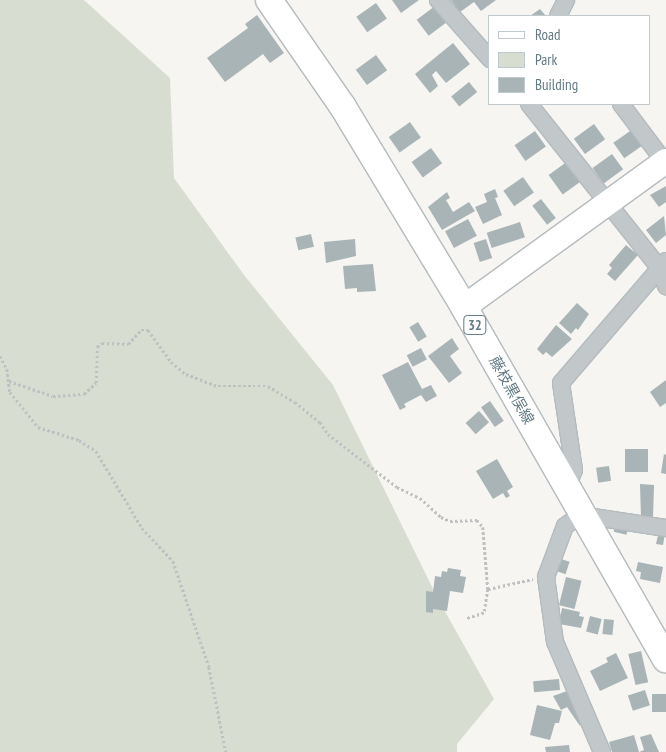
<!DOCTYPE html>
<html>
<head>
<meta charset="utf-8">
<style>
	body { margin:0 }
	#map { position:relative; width:666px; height:752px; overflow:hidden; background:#f6f5f1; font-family:"PT Sans Narrow","Noto Sans JP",sans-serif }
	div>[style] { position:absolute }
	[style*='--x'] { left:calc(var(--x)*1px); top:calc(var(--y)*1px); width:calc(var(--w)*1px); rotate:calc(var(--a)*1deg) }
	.green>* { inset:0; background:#d8ddd2 }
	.building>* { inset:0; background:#a9b4b7; transform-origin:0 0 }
	.path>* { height:2.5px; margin-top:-1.25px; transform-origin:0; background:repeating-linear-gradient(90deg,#bec0c2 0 2.5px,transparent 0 5px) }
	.roads { filter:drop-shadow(1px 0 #b4bbbe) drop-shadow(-1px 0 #b4bbbe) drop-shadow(0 1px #b4bbbe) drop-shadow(0 -1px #b4bbbe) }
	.street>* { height:16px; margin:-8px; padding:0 8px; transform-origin:8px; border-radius:8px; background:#c2c7ca }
	.secondary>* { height:24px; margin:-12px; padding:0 12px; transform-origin:12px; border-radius:12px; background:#fff }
	.primary>* { height:26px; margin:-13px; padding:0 13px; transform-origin:13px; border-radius:13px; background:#fff }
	span { translate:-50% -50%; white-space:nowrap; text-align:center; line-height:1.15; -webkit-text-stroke:5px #fff; paint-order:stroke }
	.shield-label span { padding:1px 4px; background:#fff; border:1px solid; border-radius:4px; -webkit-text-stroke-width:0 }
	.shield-label { font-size:14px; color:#627a85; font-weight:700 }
	.street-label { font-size:15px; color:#627a85 }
	.legend { position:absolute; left:488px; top:15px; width:162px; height:90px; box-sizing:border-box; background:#fff; border:1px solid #c0cace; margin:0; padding:6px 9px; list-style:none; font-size:15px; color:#627a85 }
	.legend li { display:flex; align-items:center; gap:10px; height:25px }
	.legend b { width:25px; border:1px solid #c0cace }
</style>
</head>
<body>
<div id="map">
	<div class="green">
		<i style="clip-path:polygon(0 0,84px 0,170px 78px,174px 178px,244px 275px,333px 385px,437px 597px,494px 699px,457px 744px,457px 752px,0 752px)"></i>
	</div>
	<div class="building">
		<i style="clip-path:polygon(392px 0,419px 0,401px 13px)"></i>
		<i style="clip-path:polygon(451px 0,496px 0,481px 11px,474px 2px,460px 12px)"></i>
		<i style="left:376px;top:3px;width:19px;height:24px;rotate:55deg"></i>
		<i style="left:435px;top:6px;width:20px;height:23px;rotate:53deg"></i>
		<i style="clip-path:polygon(540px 9px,546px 16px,530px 16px)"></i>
		<i style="clip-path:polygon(257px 15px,284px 53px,270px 63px,263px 54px,225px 82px,207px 58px,248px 28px,245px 24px)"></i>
		<i style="clip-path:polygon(453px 43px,470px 64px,446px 83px,436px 71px,432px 75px,438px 86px,430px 93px,415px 74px)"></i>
		<i style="left:376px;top:55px;width:19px;height:25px;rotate:54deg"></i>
		<i style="left:469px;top:82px;width:13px;height:23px;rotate:51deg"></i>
		<i style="left:410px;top:122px;width:19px;height:26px;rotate:55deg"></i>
		<i style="left:594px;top:124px;width:19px;height:25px;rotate:54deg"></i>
		<i style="left:633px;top:129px;width:19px;height:24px;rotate:55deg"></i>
		<i style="left:535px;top:131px;width:19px;height:25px;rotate:55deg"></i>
		<i style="left:431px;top:148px;width:19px;height:24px;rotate:54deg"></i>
		<i style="left:612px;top:154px;width:19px;height:24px;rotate:54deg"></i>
		<i style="left:568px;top:161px;width:24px;height:24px;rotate:54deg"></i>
		<i style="left:523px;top:177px;width:19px;height:24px;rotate:55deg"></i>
		<i style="clip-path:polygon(666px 186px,666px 202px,659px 207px,650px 195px)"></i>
		<i style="clip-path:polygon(495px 189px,498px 197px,495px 198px,502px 215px,483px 224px,475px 207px,487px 202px,484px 194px)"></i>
		<i style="clip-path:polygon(447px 192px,450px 198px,446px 200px,453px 212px,469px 202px,475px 211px,442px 230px,428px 207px)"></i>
		<i style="left:541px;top:199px;width:24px;height:11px;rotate:52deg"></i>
		<i style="clip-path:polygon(664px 216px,666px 235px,656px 243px,646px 230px)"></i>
		<i style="left:468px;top:219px;width:19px;height:26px;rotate:62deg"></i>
		<i style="left:520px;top:222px;width:16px;height:35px;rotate:72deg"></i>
		<i style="left:311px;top:234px;width:13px;height:16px;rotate:77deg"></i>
		<i style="clip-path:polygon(355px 239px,356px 256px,326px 263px,324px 242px)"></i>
		<i style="left:486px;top:239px;width:20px;height:13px;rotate:72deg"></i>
		<i style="clip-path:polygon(626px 245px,638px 255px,615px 281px,607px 274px,612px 268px,609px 265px)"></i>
		<i style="clip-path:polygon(373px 264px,376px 291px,357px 292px,357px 288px,345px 289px,343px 266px)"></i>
		<i style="clip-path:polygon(577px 303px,589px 314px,578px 330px,576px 328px,571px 334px,559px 323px)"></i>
		<i style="left:418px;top:322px;width:17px;height:10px;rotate:59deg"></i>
		<i style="clip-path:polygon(556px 325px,572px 339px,552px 357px,546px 352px,543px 355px,537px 349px)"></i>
		<i style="clip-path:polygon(452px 338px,459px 349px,450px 356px,462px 373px,449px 383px,428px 356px)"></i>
		<i style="left:421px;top:348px;width:13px;height:16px;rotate:63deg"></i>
		<i style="clip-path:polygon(408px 362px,422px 389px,431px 385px,437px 396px,426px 402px,421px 395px,404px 404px,406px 407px,400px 410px,382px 375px)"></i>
		<i style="clip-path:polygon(666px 380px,666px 403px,660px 407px,650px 392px)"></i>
		<i style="left:490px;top:401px;width:24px;height:11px;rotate:55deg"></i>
		<i style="left:479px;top:411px;width:15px;height:18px;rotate:48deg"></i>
		<i style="left:625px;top:449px;width:23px;height:23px"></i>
		<i style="clip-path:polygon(664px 454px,666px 455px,666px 474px,661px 473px)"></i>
		<i style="clip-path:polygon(497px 459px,513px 487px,507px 491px,510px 496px,506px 498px,503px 493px,493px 499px,476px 471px)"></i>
		<i style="left:609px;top:466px;width:15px;height:13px;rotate:82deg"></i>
		<i style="clip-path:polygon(640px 484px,654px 485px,653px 518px,641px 518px)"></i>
		<i style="left:616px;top:522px;width:13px;height:10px;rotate:13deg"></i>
		<i style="clip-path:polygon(659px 531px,665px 533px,663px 545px,656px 544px)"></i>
		<i style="left:561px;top:559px;width:9px;height:13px;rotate:18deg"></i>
		<i style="clip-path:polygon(638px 562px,663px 567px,660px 583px,640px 579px,641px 572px,636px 571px)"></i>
		<i style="clip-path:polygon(448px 568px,461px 570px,460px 576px,466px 577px,463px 593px,450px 591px,447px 611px,433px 609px,433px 613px,426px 612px,426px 591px,433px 592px,435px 576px,441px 577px,442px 571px,447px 572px)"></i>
		<i style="left:566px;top:577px;width:16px;height:29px;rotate:14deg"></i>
		<i style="clip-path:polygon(562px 608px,580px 612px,579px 616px,584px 617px,581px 628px,559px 624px)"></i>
		<i style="left:590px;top:616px;width:12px;height:16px;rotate:14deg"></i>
		<i style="left:604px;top:619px;width:10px;height:15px;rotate:6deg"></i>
		<i style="left:641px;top:651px;width:32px;height:13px;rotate:77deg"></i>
		<i style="clip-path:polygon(616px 653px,628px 678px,600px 691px,590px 671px,608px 662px,606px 658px)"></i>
		<i style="left:559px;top:679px;width:11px;height:26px;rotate:85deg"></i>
		<i style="left:645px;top:690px;width:16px;height:18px;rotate:72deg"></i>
		<i style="clip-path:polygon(567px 691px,583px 719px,580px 726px,567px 707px,561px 710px,553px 696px)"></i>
		<i style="left:666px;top:694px;width:18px;height:14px;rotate:90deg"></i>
		<i style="clip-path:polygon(537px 705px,562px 711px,559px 723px,555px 723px,550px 740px,530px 735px)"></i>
		<i style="clip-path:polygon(651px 734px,659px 752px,639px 752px,644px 750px,640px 737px)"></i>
		<i style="clip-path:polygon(634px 735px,639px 752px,612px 752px,609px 742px)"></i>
		<i style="clip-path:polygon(569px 745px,570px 752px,546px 752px,545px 747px)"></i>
	</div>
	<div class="path">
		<i style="--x:0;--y:356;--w:15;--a:62"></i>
		<i style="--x:7;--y:369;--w:23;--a:83"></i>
		<i style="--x:10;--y:392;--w:45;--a:51.3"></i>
		<i style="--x:38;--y:427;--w:43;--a:17.6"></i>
		<i style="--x:79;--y:440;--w:20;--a:33"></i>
		<i style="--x:96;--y:451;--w:90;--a:59.1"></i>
		<i style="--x:142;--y:528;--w:45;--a:46.8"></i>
		<i style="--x:173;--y:561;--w:112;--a:71.2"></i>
		<i style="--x:209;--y:667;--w:87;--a:78.7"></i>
		<i style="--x:9;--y:381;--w:46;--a:18.8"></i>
		<i style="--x:53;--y:396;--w:31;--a:-4"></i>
		<i style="--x:84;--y:394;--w:16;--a:-43"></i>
		<i style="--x:96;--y:383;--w:36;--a:-88"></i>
		<i style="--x:97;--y:347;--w:6;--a:-39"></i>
		<i style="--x:102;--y:343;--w:26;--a:2"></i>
		<i style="--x:128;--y:344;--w:19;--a:-47"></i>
		<i style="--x:141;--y:330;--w:7;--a:0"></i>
		<i style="--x:148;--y:330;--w:39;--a:54"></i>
		<i style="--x:171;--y:362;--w:19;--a:39"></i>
		<i style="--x:186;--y:374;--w:34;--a:21"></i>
		<i style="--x:218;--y:386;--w:50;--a:0"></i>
		<i style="--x:268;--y:386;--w:31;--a:31"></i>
		<i style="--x:295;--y:402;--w:32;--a:39"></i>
		<i style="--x:320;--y:422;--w:14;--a:56"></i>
		<i style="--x:328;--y:434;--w:87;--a:37.5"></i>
		<i style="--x:397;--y:487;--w:25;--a:26"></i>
		<i style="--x:420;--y:498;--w:28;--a:42"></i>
		<i style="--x:441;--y:517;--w:10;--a:24"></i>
		<i style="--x:450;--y:521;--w:27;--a:-2"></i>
		<i style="--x:477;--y:520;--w:9;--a:49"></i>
		<i style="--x:483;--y:527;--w:62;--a:85.4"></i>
		<i style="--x:488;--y:589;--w:24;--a:99"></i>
		<i style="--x:484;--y:613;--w:19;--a:162"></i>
		<i style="--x:488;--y:589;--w:46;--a:-12.5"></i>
	</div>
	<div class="roads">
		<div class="street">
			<i style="--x:438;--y:0;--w:79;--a:48.6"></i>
			<i style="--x:558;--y:16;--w:18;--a:-63"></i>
			<i style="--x:529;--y:104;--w:207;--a:51.5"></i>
			<i style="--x:658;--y:266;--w:22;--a:68"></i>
			<i style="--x:621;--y:104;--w:75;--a:53.1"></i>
			<i style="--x:567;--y:488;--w:19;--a:-69"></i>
			<i style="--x:574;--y:470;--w:88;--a:-98.5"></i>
			<i style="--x:561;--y:383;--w:161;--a:-49.3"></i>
			<i style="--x:602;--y:752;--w:120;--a:-113.1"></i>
			<i style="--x:555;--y:642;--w:66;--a:-97.9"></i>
			<i style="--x:546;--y:577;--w:54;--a:-69.6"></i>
			<i style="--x:565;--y:526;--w:19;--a:-35"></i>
			<i style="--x:581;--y:515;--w:86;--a:8.7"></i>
		</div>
		<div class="secondary">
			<i style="--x:464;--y:307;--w:249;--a:-35.9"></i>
		</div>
		<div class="primary">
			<i style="--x:269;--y:0;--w:130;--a:55.3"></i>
			<i style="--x:343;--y:107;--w:234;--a:58.8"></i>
			<i style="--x:464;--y:307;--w:406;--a:60.2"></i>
		</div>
	</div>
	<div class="shield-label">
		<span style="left:475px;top:325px">32</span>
	</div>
	<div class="street-label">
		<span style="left:512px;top:390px;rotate:61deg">藤枝黒俣線</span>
	</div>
	<ul class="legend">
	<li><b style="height:6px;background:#fff"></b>Road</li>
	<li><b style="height:14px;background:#d8ddd2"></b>Park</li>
	<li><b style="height:14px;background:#a9b4b7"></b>Building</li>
	</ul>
</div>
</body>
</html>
